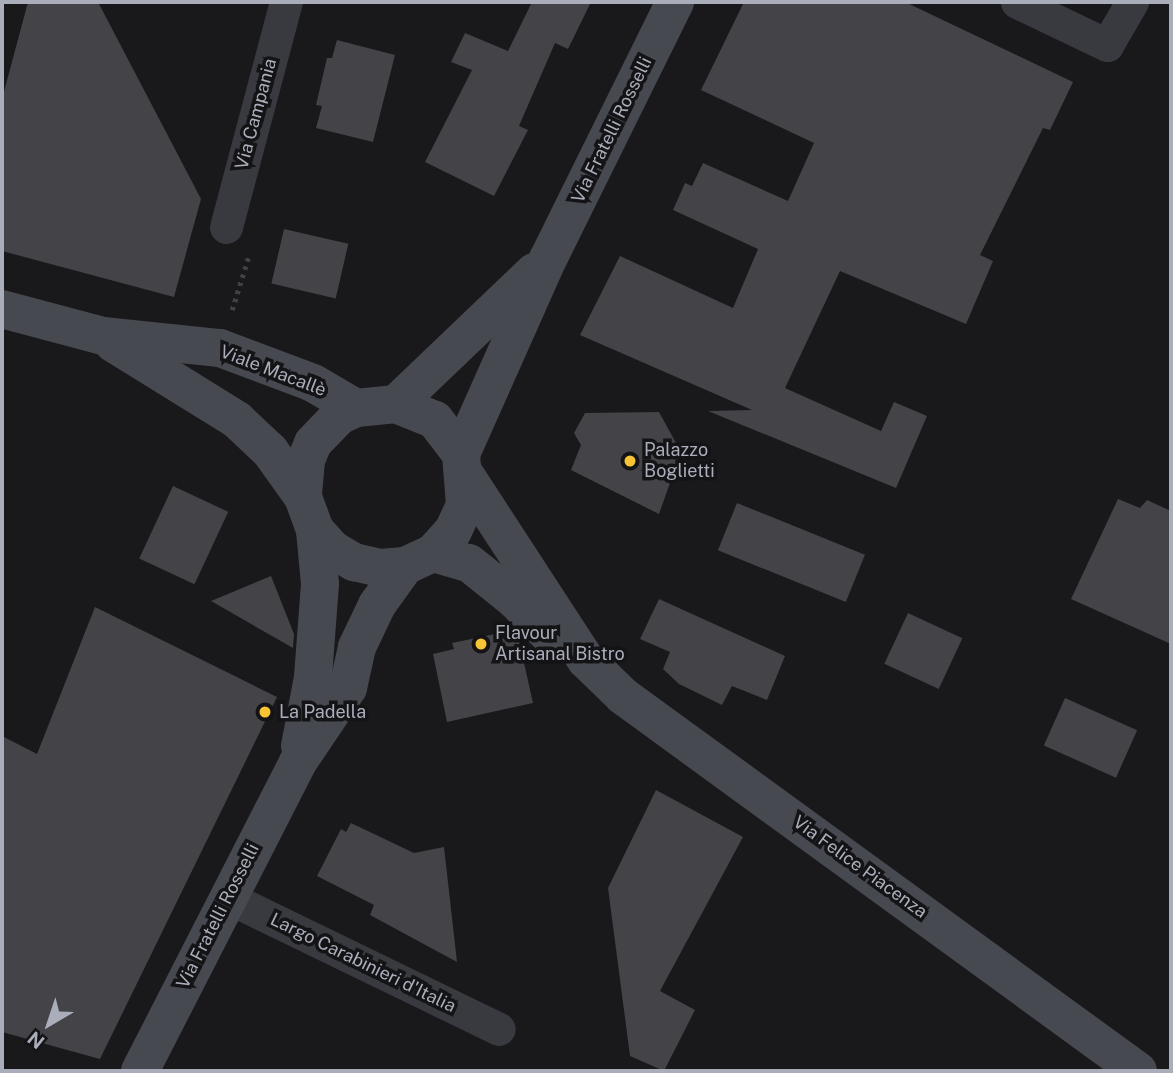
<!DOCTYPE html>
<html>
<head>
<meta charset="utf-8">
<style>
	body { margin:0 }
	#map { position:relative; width:1173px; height:1073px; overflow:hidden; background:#19181b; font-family:"Public Sans",sans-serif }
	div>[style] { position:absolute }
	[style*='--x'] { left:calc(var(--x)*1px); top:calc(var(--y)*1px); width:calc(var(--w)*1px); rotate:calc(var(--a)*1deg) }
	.building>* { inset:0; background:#434348; transform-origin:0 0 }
	.path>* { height:4.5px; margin-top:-2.25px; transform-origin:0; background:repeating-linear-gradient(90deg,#3f4147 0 3.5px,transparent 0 8.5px) }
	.street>* { height:33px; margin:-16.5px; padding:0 16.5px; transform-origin:16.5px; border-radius:16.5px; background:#393a40 }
	.secondary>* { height:38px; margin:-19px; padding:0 19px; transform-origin:19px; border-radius:19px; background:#474950 }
	.dots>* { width:19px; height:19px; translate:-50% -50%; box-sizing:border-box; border:4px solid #141316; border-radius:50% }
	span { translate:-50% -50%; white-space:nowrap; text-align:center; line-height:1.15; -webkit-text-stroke:7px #141316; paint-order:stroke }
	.street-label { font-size:18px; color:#aaaebb }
	.poi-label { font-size:18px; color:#aaaebb }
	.left { translate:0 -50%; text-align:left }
	.frame { position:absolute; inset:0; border:4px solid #aaaebb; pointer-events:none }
	.north { position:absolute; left:14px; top:989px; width:70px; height:70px; -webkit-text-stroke:5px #141316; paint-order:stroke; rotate:219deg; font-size:19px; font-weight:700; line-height:28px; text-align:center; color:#aaaebb }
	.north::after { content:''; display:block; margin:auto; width:24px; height:32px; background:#aaaebb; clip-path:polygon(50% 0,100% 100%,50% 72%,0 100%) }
</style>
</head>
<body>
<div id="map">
	<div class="building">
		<i style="clip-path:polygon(28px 2px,98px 2px,201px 199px,174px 297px,2px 251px,2px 99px)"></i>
		<i style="clip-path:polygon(532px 2px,591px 2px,568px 49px,555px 43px,519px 126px,528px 130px,494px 196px,425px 162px,472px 70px,451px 62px,465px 33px,508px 51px)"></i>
		<i style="clip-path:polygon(744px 2px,905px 2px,1073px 82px,1050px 130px,1043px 128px,980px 255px,993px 261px,966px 324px,840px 271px,785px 388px,881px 431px,894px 402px,927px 416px,896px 488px,708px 411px,752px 410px,580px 335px,620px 256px,733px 308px,758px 249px,673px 210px,685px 183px,692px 186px,703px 163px,788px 201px,814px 143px,701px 90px)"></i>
		<i style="clip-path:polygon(337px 40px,395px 55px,373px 142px,316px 128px,322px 106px,316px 105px,327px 58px,332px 58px)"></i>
		<i style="left:284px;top:229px;width:66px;height:56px;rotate:13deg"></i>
		<i style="clip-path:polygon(659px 412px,681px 452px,659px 514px,571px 470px,581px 445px,574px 433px,585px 413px)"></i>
		<i style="left:173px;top:486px;width:61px;height:80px;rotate:25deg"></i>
		<i style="clip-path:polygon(1118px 499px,1140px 508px,1147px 500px,1171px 511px,1171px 644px,1071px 599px)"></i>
		<i style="left:737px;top:503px;width:138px;height:51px;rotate:22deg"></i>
		<i style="clip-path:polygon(271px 576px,294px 634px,293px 648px,211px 601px)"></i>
		<i style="clip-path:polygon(659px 599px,785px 656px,767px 700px,732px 686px,722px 705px,679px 684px,663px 669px,670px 652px,640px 639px)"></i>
		<i style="clip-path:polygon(95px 607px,277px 697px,100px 1059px,2px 1032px,2px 736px,37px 754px)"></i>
		<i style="left:908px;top:613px;width:60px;height:56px;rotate:25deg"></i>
		<i style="clip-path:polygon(495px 634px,496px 640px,518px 636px,533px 703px,447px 722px,433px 654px,454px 649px,452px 643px)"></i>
		<i style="left:1065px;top:698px;width:79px;height:52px;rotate:24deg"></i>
		<i style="clip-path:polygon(656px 790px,743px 837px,660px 991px,695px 1010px,664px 1071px,630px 1056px,608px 888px)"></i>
		<i style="clip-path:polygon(351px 823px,414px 853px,444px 847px,457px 962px,370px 915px,374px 905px,317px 876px,341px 829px,346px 832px)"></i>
	</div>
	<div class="path">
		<i style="--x:232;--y:310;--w:58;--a:-72.8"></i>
	</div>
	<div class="street">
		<i style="--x:1017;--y:2;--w:100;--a:25.5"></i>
		<i style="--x:1107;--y:45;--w:50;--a:-59.8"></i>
		<i style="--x:226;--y:227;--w:233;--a:-75.1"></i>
		<i style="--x:227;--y:897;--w:302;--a:25.9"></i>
	</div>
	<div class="secondary">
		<i style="--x:2;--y:309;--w:105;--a:15"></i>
		<i style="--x:103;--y:336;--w:118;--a:5.9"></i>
		<i style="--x:220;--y:348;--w:99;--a:20.6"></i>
		<i style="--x:313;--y:383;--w:50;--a:30.2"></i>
		<i style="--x:113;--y:343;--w:146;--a:31.8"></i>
		<i style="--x:237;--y:420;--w:45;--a:43.2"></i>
		<i style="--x:270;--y:451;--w:57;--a:54.3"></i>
		<i style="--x:396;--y:404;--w:191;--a:-43.7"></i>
		<i style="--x:461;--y:454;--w:214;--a:-66"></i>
		<i style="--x:548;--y:259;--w:287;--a:-63.7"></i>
		<i style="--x:466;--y:476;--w:220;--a:56.9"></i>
		<i style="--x:586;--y:660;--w:52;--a:44.2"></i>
		<i style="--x:623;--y:696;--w:637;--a:36.06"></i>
		<i style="--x:433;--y:553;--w:37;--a:16"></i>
		<i style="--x:469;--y:563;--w:59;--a:38.8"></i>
		<i style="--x:515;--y:600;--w:53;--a:45.8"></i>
		<i style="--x:300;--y:746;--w:70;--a:-79.3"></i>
		<i style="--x:313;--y:677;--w:93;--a:-85.7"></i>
		<i style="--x:320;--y:584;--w:54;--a:-95.3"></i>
		<i style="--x:140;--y:1071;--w:347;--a:-62.9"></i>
		<i style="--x:298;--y:762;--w:89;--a:-56"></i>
		<i style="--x:348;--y:688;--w:42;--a:-77.6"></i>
		<i style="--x:357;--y:647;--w:47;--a:-64.5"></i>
		<i style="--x:377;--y:605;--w:48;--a:-54.3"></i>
		<i style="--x:405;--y:566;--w:31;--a:-25"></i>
		<i style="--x:433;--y:553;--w:30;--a:-48"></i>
		<i style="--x:453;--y:531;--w:29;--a:-65"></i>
		<i style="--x:465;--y:505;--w:51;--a:-94.5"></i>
		<i style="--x:461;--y:454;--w:43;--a:-127.4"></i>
		<i style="--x:435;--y:420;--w:42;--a:-157.7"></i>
		<i style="--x:396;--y:404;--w:40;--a:174.3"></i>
		<i style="--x:356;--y:408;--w:19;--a:155"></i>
		<i style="--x:339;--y:416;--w:37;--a:134"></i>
		<i style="--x:313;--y:443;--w:18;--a:112"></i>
		<i style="--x:306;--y:460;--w:37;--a:95"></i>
		<i style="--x:303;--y:497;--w:35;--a:70"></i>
		<i style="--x:315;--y:530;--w:25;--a:48"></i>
		<i style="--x:332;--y:549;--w:26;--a:31"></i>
		<i style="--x:354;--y:562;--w:27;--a:13"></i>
		<i style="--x:380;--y:568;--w:25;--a:-5"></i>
	</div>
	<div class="dots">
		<i style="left:630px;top:461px;background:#f6c435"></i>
		<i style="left:481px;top:644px;background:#f6c435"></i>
		<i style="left:265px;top:712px;background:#f6c435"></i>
	</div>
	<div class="street-label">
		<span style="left:256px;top:114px;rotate:-75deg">Via Campania</span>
		<span style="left:612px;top:130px;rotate:-64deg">Via Fratelli Rosselli</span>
		<span style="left:273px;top:371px;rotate:21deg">Viale Macallè</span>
		<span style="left:860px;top:867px;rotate:36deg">Via Felice Piacenza</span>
		<span style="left:218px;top:916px;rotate:-63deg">Via Fratelli Rosselli</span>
		<span style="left:363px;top:963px;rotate:26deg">Largo Carabinieri d'Italia</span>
	</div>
	<div class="poi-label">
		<span class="left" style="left:644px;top:461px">Palazzo<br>Boglietti</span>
		<span class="left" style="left:495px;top:644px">Flavour<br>Artisanal Bistro</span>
		<span class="left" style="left:279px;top:712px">La Padella</span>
	</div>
	<div class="frame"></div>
	<div class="north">N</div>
</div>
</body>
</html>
